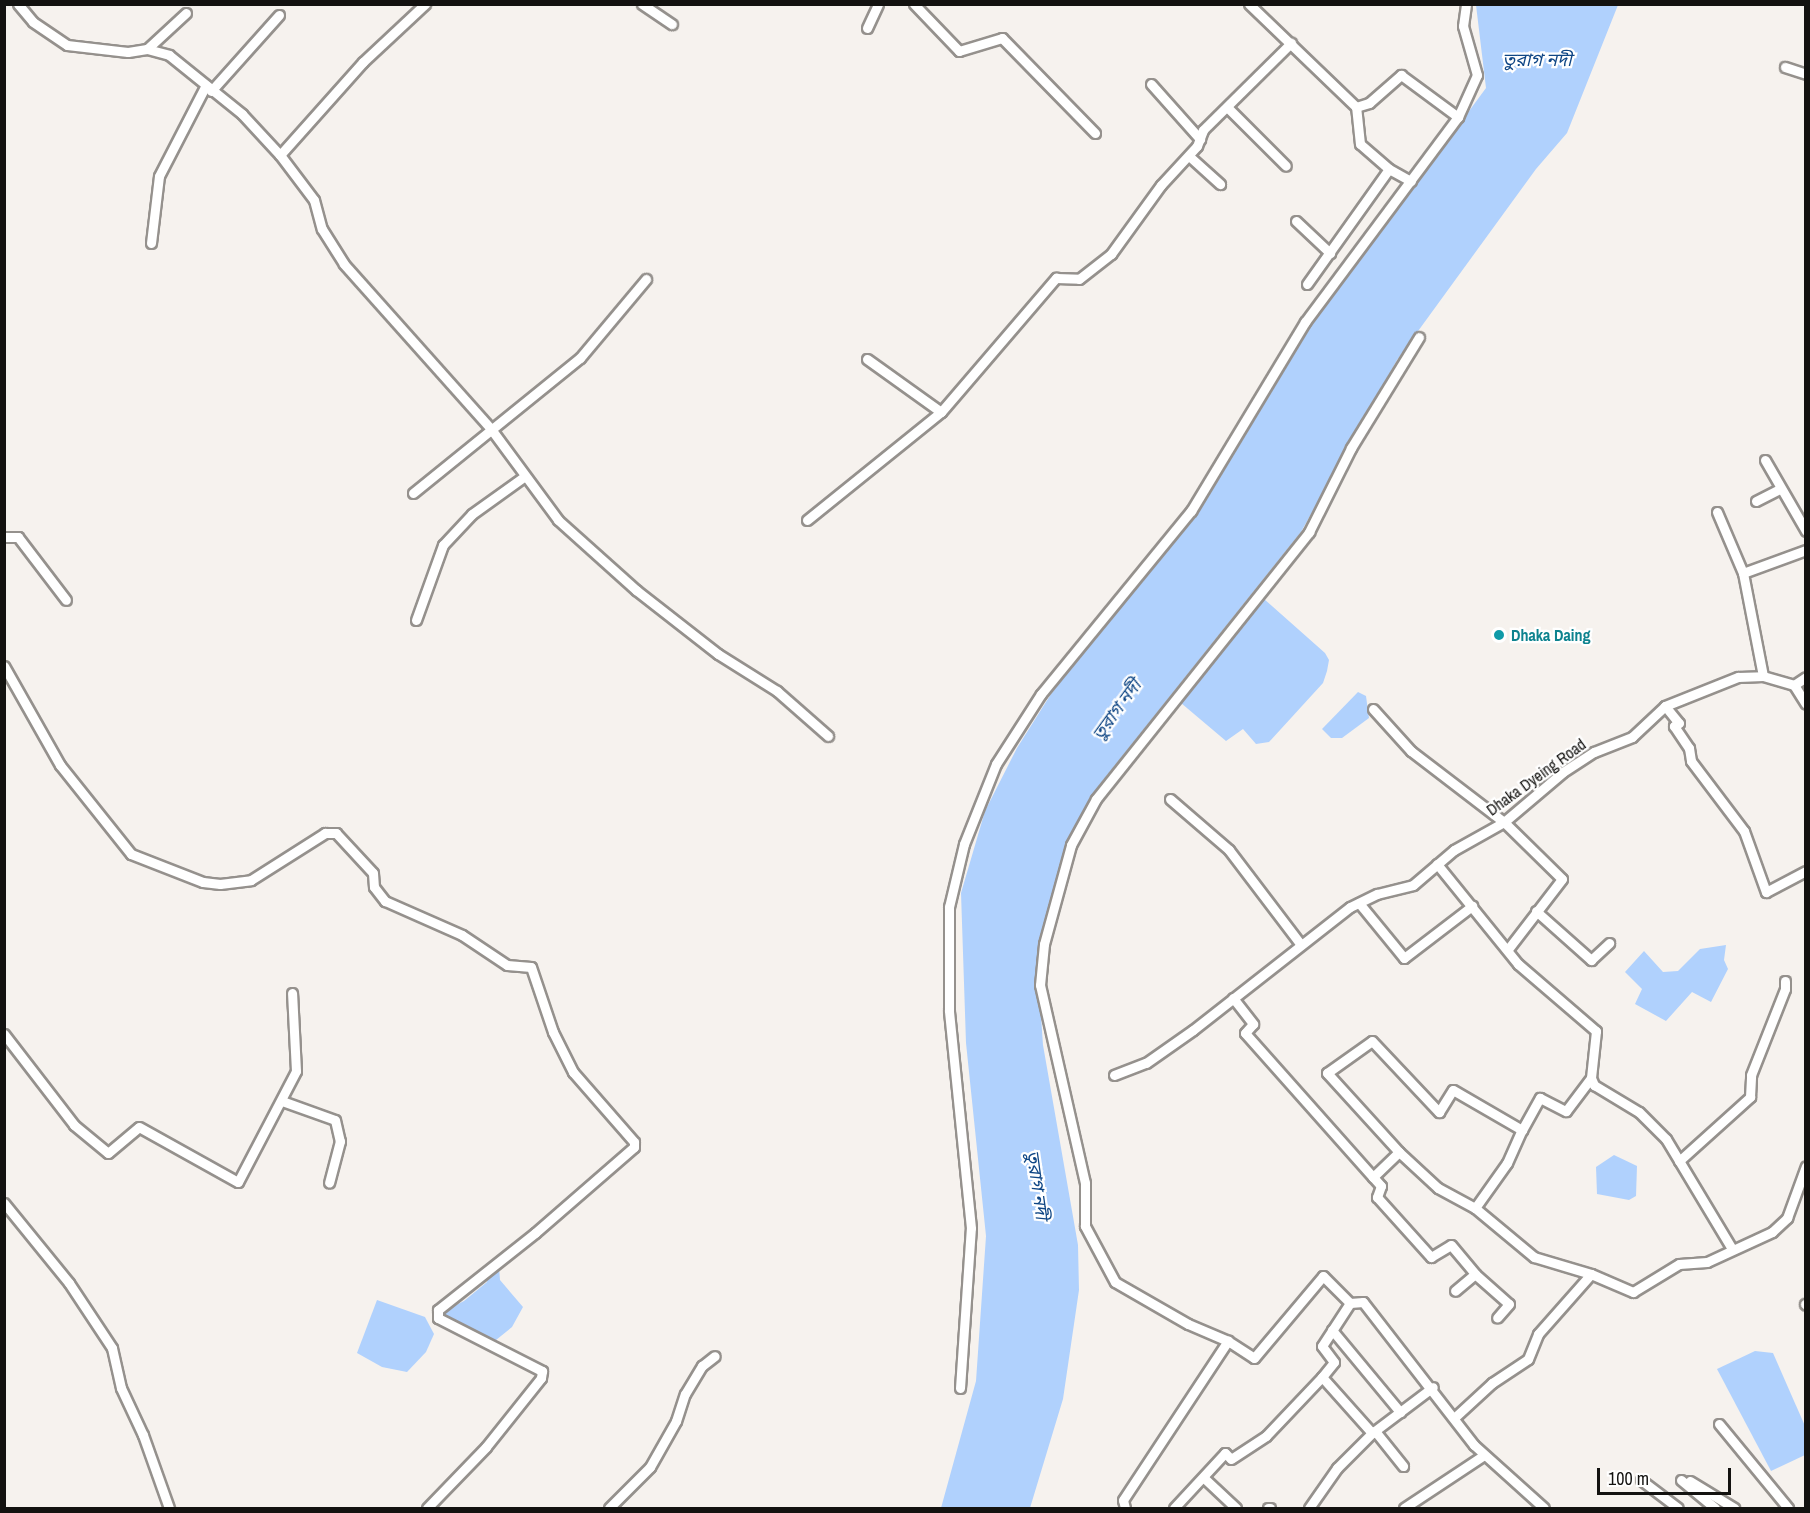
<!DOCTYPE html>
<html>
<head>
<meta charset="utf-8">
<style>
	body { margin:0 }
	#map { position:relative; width:1810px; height:1513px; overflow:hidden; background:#f6f2ee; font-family:"Archivo Narrow","Noto Sans Bengali",sans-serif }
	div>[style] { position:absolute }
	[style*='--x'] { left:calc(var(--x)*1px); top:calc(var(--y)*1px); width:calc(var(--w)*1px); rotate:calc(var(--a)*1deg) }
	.water>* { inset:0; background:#b0d1fd }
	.roads { filter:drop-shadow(2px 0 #95918d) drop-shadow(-2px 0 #95918d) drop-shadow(0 2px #95918d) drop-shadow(0 -2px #95918d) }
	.minor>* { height:9px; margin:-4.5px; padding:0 4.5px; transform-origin:4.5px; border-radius:4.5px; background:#fff }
	.dots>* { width:16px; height:16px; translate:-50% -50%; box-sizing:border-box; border:3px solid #fff; border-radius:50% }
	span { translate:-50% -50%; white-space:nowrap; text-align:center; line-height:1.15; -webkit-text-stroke:4.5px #fff; paint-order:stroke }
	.culture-label { font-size:16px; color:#0d838f; font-weight:700 }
	.left { translate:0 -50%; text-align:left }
	.street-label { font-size:16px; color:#131210 }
	.water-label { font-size:18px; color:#0f4685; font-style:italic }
	.frame { position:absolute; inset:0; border:6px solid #131210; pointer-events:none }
	.scale { position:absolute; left:1597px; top:1468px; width:134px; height:27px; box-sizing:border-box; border:3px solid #131210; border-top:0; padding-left:8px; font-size:18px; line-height:21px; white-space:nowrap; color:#131210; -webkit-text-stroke:4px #fff; paint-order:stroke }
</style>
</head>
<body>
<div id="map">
	<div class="water">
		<i style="clip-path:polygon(1476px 5px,1618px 5px,1567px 133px,1536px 169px,1397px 360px,1301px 532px,1100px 784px,1072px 831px,1043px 925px,1037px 957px,1043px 1045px,1078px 1245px,1079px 1290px,1063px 1399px,1030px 1508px,941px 1508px,976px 1381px,986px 1236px,966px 1043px,961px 893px,985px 811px,1017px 748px,1051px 694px,1197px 507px,1307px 331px,1486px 88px)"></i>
		<i style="clip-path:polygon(1264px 599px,1325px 653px,1329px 660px,1327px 671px,1323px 683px,1269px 742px,1256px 744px,1243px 729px,1226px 741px,1181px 703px)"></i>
		<i style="clip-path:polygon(1358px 692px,1366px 696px,1369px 718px,1342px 738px,1331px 738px,1322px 729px)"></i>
		<i style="clip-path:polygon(1726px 945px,1724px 960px,1728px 969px,1711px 1002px,1692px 992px,1666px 1021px,1635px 1004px,1642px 989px,1625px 972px,1644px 951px,1663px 972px,1678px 971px,1700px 949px)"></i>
		<i style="clip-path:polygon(1614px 1155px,1637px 1166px,1636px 1196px,1629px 1200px,1597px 1194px,1596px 1167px)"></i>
		<i style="clip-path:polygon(499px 1267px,500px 1280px,523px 1307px,512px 1327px,496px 1340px,489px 1339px,445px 1318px,443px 1309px,453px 1302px,456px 1305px,464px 1301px,487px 1282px,488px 1272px)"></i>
		<i style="clip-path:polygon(377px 1300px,425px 1317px,434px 1334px,426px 1352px,407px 1372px,382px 1367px,357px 1353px)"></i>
		<i style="clip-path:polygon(1755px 1351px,1773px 1353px,1805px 1426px,1805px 1455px,1771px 1471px,1717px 1369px)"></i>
	</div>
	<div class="roads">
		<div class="minor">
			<i style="--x:18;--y:4;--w:23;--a:50"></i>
			<i style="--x:33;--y:22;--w:41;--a:34.1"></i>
			<i style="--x:67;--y:45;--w:61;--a:6.5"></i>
			<i style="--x:128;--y:52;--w:19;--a:-9"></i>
			<i style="--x:147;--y:49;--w:53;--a:-42.7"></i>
			<i style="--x:642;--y:4;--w:36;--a:34"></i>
			<i style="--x:914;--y:4;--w:65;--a:46.2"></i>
			<i style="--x:959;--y:51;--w:45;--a:-16.8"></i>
			<i style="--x:1002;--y:38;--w:133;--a:45.6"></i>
			<i style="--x:1249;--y:4;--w:149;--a:43.9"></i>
			<i style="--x:867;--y:28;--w:26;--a:-65"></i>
			<i style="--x:147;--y:49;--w:23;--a:15"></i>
			<i style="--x:169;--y:55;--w:94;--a:38.9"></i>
			<i style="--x:242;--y:114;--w:56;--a:47.2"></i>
			<i style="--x:280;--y:155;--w:125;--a:-48.3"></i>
			<i style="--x:363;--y:62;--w:85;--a:-43.1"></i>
			<i style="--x:1785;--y:67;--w:22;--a:18"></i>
			<i style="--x:1151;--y:84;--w:74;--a:48.3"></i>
			<i style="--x:211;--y:91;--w:102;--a:-48.2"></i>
			<i style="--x:1227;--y:107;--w:83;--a:45"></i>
			<i style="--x:1356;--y:107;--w:14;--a:-17"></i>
			<i style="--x:1369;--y:103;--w:43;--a:-41.2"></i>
			<i style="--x:1401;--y:75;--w:71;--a:36.4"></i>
			<i style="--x:280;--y:155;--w:56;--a:52.9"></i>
			<i style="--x:314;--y:200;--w:30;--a:75"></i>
			<i style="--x:322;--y:229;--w:41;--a:57.8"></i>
			<i style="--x:344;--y:264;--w:221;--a:48.3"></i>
			<i style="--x:491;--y:429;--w:113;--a:53.6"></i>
			<i style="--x:558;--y:520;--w:105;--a:41.9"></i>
			<i style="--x:636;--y:590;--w:104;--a:38"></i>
			<i style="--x:718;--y:654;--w:70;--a:32.1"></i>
			<i style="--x:777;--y:691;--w:68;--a:41.4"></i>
			<i style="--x:1189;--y:156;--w:42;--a:42.1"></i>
			<i style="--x:1389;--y:169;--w:25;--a:29"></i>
			<i style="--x:1296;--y:221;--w:47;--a:43.3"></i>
			<i style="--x:151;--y:243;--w:67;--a:-83.2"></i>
			<i style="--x:159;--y:176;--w:102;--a:-62.7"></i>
			<i style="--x:1307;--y:284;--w:141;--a:-54.5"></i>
			<i style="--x:1389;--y:169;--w:38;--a:-139"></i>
			<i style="--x:1360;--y:144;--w:37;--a:-96"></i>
			<i style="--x:867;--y:359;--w:91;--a:35.6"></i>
			<i style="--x:1765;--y:460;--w:82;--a:60"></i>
			<i style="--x:413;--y:493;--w:215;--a:-39"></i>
			<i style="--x:580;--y:358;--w:103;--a:-50.1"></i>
			<i style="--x:1756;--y:501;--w:27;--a:-27"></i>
			<i style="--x:1717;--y:512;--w:66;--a:66.9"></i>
			<i style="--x:1743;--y:573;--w:105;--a:79"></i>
			<i style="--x:807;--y:520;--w:172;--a:-38.9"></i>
			<i style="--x:941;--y:412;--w:177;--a:-49.4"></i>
			<i style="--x:1056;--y:278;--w:23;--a:2"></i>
			<i style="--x:1079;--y:279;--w:41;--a:-38"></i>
			<i style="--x:1111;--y:254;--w:85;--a:-54.1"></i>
			<i style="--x:1161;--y:185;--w:53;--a:-47.3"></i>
			<i style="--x:1197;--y:146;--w:17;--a:-69"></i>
			<i style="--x:1203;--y:130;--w:124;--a:-44.7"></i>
			<i style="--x:4;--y:537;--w:14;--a:0"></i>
			<i style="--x:18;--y:537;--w:79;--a:52.7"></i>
			<i style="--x:1743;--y:573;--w:67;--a:-20.1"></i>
			<i style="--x:416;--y:620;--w:80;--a:-70.2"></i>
			<i style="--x:443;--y:545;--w:42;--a:-46.9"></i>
			<i style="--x:472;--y:514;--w:65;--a:-35.6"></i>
			<i style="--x:4;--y:666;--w:114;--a:60.5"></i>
			<i style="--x:60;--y:765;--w:114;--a:51.4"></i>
			<i style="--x:131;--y:854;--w:77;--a:21.3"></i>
			<i style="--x:203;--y:882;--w:17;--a:7"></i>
			<i style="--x:220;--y:884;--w:31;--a:-7"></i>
			<i style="--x:251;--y:880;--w:88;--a:-32.4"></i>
			<i style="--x:325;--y:833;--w:11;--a:0"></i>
			<i style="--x:336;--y:833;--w:54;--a:47.2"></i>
			<i style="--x:373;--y:873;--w:14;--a:86"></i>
			<i style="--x:374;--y:887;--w:18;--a:52"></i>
			<i style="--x:385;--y:901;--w:84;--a:23.8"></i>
			<i style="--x:462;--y:935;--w:54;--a:33.7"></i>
			<i style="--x:507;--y:965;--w:24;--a:5"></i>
			<i style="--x:531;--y:967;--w:69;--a:71.3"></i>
			<i style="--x:553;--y:1032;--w:45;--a:63.4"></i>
			<i style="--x:573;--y:1072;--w:93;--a:48.9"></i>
			<i style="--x:634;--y:1142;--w:5;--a:90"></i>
			<i style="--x:634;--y:1147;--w:131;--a:139"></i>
			<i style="--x:535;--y:1233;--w:124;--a:141.6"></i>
			<i style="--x:438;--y:1310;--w:8;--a:90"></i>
			<i style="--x:438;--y:1318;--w:117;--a:27"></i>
			<i style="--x:542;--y:1371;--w:7;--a:98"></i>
			<i style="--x:541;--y:1378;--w:88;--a:128.6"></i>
			<i style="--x:486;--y:1447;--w:85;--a:134"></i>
			<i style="--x:1794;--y:685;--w:14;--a:-34"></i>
			<i style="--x:1665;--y:706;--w:22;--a:51"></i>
			<i style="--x:1679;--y:723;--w:6;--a:149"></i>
			<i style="--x:1674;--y:726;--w:27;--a:56"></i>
			<i style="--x:1689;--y:748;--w:13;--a:81"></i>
			<i style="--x:1691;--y:761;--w:88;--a:52.9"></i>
			<i style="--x:1744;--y:831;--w:65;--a:70.2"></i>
			<i style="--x:1766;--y:892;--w:45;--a:-27.7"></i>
			<i style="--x:1373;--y:709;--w:57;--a:47.9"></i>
			<i style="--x:1411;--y:751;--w:117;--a:37.4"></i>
			<i style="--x:1504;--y:822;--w:81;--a:44.5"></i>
			<i style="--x:1562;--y:879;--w:88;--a:127.6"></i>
			<i style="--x:1170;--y:799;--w:78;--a:40.8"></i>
			<i style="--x:1229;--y:850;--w:119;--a:52.8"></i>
			<i style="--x:1437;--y:864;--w:129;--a:51"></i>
			<i style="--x:1518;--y:964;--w:103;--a:40.7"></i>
			<i style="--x:1596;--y:1031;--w:47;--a:96.1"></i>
			<i style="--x:1591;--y:1078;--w:8;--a:67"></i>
			<i style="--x:1594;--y:1085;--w:52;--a:31"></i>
			<i style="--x:1639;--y:1112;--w:38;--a:45"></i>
			<i style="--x:1666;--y:1139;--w:128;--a:59"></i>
			<i style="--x:1359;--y:903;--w:71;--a:50.7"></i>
			<i style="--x:1404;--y:958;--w:86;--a:-37.4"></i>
			<i style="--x:1536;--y:911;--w:74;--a:41.7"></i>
			<i style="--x:1591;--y:960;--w:25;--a:-43"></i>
			<i style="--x:1233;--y:998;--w:33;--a:52"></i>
			<i style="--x:1253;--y:1024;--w:12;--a:132"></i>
			<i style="--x:1245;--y:1033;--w:193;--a:48.4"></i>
			<i style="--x:1373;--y:1177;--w:36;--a:-44"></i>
			<i style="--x:1399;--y:1152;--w:107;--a:-132.3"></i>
			<i style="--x:1327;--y:1073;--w:55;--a:-35.4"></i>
			<i style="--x:1372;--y:1041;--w:98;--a:46.7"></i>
			<i style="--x:1439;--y:1112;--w:26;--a:-58"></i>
			<i style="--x:1453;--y:1090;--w:80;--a:30.1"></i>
			<i style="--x:1522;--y:1130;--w:37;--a:-61"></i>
			<i style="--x:1540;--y:1098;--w:29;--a:27"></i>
			<i style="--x:1566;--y:1111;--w:41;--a:-52.9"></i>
			<i style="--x:4;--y:1034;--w:115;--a:52.4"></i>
			<i style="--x:74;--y:1125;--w:44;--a:39.5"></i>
			<i style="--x:108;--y:1153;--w:40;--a:-40"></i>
			<i style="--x:139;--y:1127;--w:113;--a:29.1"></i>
			<i style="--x:238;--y:1182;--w:125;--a:-62.4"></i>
			<i style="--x:296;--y:1071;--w:78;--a:-92.9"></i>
			<i style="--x:1114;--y:1075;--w:34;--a:-21"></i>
			<i style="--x:1146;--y:1063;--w:57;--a:-35.1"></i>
			<i style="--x:1193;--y:1030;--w:199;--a:-38.1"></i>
			<i style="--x:1350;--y:907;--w:30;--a:-26"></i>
			<i style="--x:1377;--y:894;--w:37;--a:-14"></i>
			<i style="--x:1413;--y:885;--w:54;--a:-40.5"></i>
			<i style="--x:1454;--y:850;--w:57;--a:-29.2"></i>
			<i style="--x:1504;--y:822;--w:77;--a:-40.3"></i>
			<i style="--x:1563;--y:772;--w:37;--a:-33"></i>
			<i style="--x:1594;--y:752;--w:41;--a:-21.5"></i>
			<i style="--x:1632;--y:737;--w:45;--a:-43.2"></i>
			<i style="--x:1665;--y:706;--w:79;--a:-21.7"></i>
			<i style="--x:1738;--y:677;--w:25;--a:-2"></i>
			<i style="--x:1763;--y:676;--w:32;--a:16"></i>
			<i style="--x:1794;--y:685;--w:22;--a:58"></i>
			<i style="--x:282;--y:1101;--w:56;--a:19.7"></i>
			<i style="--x:335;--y:1120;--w:22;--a:77"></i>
			<i style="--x:340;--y:1141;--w:43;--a:104.7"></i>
			<i style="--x:1399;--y:1152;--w:53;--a:42.7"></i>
			<i style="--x:1438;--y:1188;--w:42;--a:28.4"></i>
			<i style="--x:1475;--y:1208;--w:55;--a:-54.6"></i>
			<i style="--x:1507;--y:1163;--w:36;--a:-66"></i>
			<i style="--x:1679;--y:1161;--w:96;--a:-42"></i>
			<i style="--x:1750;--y:1097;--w:22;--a:-87"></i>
			<i style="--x:1751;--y:1075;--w:92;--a:-68.4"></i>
			<i style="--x:1785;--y:989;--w:8;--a:-90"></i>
			<i style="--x:1373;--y:1177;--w:12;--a:48"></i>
			<i style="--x:1381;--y:1186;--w:12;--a:110"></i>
			<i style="--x:1377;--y:1197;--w:81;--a:48"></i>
			<i style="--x:1431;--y:1257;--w:23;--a:-31"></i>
			<i style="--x:1451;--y:1245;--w:38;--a:50"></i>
			<i style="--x:1475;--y:1274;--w:26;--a:140"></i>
			<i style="--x:4;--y:1203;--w:103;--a:50.9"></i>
			<i style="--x:69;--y:1283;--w:78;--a:56.5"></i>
			<i style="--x:112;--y:1348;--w:41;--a:77.3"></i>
			<i style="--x:121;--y:1388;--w:52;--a:64.9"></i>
			<i style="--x:143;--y:1435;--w:77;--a:70.4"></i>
			<i style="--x:1475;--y:1208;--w:77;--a:39.7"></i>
			<i style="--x:1534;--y:1257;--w:59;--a:16.6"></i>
			<i style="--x:1475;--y:1274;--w:45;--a:41.4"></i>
			<i style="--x:1509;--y:1304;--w:18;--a:131"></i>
			<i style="--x:1805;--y:1304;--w:1;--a:45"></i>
			<i style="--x:1332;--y:1330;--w:107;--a:50.3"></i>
			<i style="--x:1228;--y:1341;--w:43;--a:-157"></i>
			<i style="--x:1188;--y:1324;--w:84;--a:-150.1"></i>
			<i style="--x:1115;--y:1282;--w:64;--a:-118.2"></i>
			<i style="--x:1085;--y:1226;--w:43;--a:-90"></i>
			<i style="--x:1085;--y:1183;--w:203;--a:-102.8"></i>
			<i style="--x:1040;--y:985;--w:41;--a:-84.4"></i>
			<i style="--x:1044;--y:944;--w:103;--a:-74.7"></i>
			<i style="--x:1071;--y:845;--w:52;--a:-61.5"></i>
			<i style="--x:1096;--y:799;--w:342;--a:-51.4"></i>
			<i style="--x:1309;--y:532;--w:94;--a:-63.4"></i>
			<i style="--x:1351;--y:448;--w:130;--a:-58.5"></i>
			<i style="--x:1322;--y:1377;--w:75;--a:48.2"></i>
			<i style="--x:960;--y:1388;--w:160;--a:-86.1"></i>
			<i style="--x:971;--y:1228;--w:219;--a:-95.8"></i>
			<i style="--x:949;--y:1010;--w:103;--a:-90"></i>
			<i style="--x:949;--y:907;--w:65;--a:-76.6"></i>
			<i style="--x:964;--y:844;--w:86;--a:-68.2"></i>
			<i style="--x:996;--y:764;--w:83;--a:-57.3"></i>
			<i style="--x:1041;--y:694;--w:237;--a:-50.7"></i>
			<i style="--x:1191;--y:511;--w:221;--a:-58.9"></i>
			<i style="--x:1305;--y:322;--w:256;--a:-53.3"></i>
			<i style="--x:1458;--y:117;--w:46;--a:-65.7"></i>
			<i style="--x:1477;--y:75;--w:51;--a:-105.9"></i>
			<i style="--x:1463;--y:26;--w:22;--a:-82"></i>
			<i style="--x:1454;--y:1418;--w:52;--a:-42.6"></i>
			<i style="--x:1492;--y:1383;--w:43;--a:-33.7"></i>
			<i style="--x:1528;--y:1359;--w:27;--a:-68"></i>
			<i style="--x:1538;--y:1334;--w:80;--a:-48.5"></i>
			<i style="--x:1591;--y:1274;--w:46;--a:23.2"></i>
			<i style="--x:1633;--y:1292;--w:54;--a:-31.3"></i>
			<i style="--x:1679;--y:1264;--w:28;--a:-4"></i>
			<i style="--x:1707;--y:1262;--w:72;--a:-24.8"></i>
			<i style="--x:1772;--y:1232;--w:21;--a:-43"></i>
			<i style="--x:1787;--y:1218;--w:55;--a:-69.9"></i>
			<i style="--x:1719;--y:1424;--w:109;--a:50.6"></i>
			<i style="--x:1375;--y:1431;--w:45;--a:51.3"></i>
			<i style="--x:1204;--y:1478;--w:44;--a:43.2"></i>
			<i style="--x:1641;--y:1480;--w:46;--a:37.1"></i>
			<i style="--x:1681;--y:1480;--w:44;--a:39.5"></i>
			<i style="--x:1690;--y:1481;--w:52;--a:31.5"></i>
			<i style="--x:609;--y:1508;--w:58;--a:-45"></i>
			<i style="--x:650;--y:1467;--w:53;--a:-60.5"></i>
			<i style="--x:676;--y:1421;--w:28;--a:-72"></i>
			<i style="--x:685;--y:1394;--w:33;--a:-59"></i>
			<i style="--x:702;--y:1366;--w:16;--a:-38"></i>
			<i style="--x:1125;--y:1508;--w:8;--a:-104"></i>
			<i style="--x:1123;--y:1500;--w:191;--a:-56.6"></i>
			<i style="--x:1228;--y:1341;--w:31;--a:33"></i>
			<i style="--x:1254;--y:1358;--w:107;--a:-49.9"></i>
			<i style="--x:1323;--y:1276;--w:38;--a:45"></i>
			<i style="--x:1350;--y:1303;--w:13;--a:-4"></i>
			<i style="--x:1363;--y:1302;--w:181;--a:52.2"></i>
			<i style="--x:1474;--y:1445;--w:94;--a:42"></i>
			<i style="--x:1174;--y:1508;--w:75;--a:-47.2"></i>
			<i style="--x:1225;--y:1453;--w:8;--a:45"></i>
			<i style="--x:1231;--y:1459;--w:42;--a:-33.3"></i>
			<i style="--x:1266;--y:1436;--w:81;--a:-46.5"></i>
			<i style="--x:1322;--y:1377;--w:19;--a:-51"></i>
			<i style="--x:1334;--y:1362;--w:20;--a:-127"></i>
			<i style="--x:1322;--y:1346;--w:51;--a:-56.9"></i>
			<i style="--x:1268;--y:1508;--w:2;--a:0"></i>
			<i style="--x:1309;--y:1508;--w:49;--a:-55"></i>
			<i style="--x:1337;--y:1468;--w:49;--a:-45"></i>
			<i style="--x:1372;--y:1433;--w:76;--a:-37"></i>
			<i style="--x:1404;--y:1508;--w:96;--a:-33.5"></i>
		</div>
	</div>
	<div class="dots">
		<i style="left:1499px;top:635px;background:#0f9aa8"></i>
	</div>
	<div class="culture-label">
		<span class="left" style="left:1511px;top:635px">Dhaka Daing</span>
	</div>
	<div class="street-label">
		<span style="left:1536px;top:777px;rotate:-36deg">Dhaka Dyeing Road</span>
	</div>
	<div class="water-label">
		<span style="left:1537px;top:60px">তুরাগ নদী</span>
		<span style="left:1117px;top:710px;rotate:-54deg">তুরাগ নদী</span>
		<span style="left:1037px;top:1185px;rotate:82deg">তুরাগ নদী</span>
	</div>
	<div class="frame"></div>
	<div class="scale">100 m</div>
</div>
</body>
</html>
